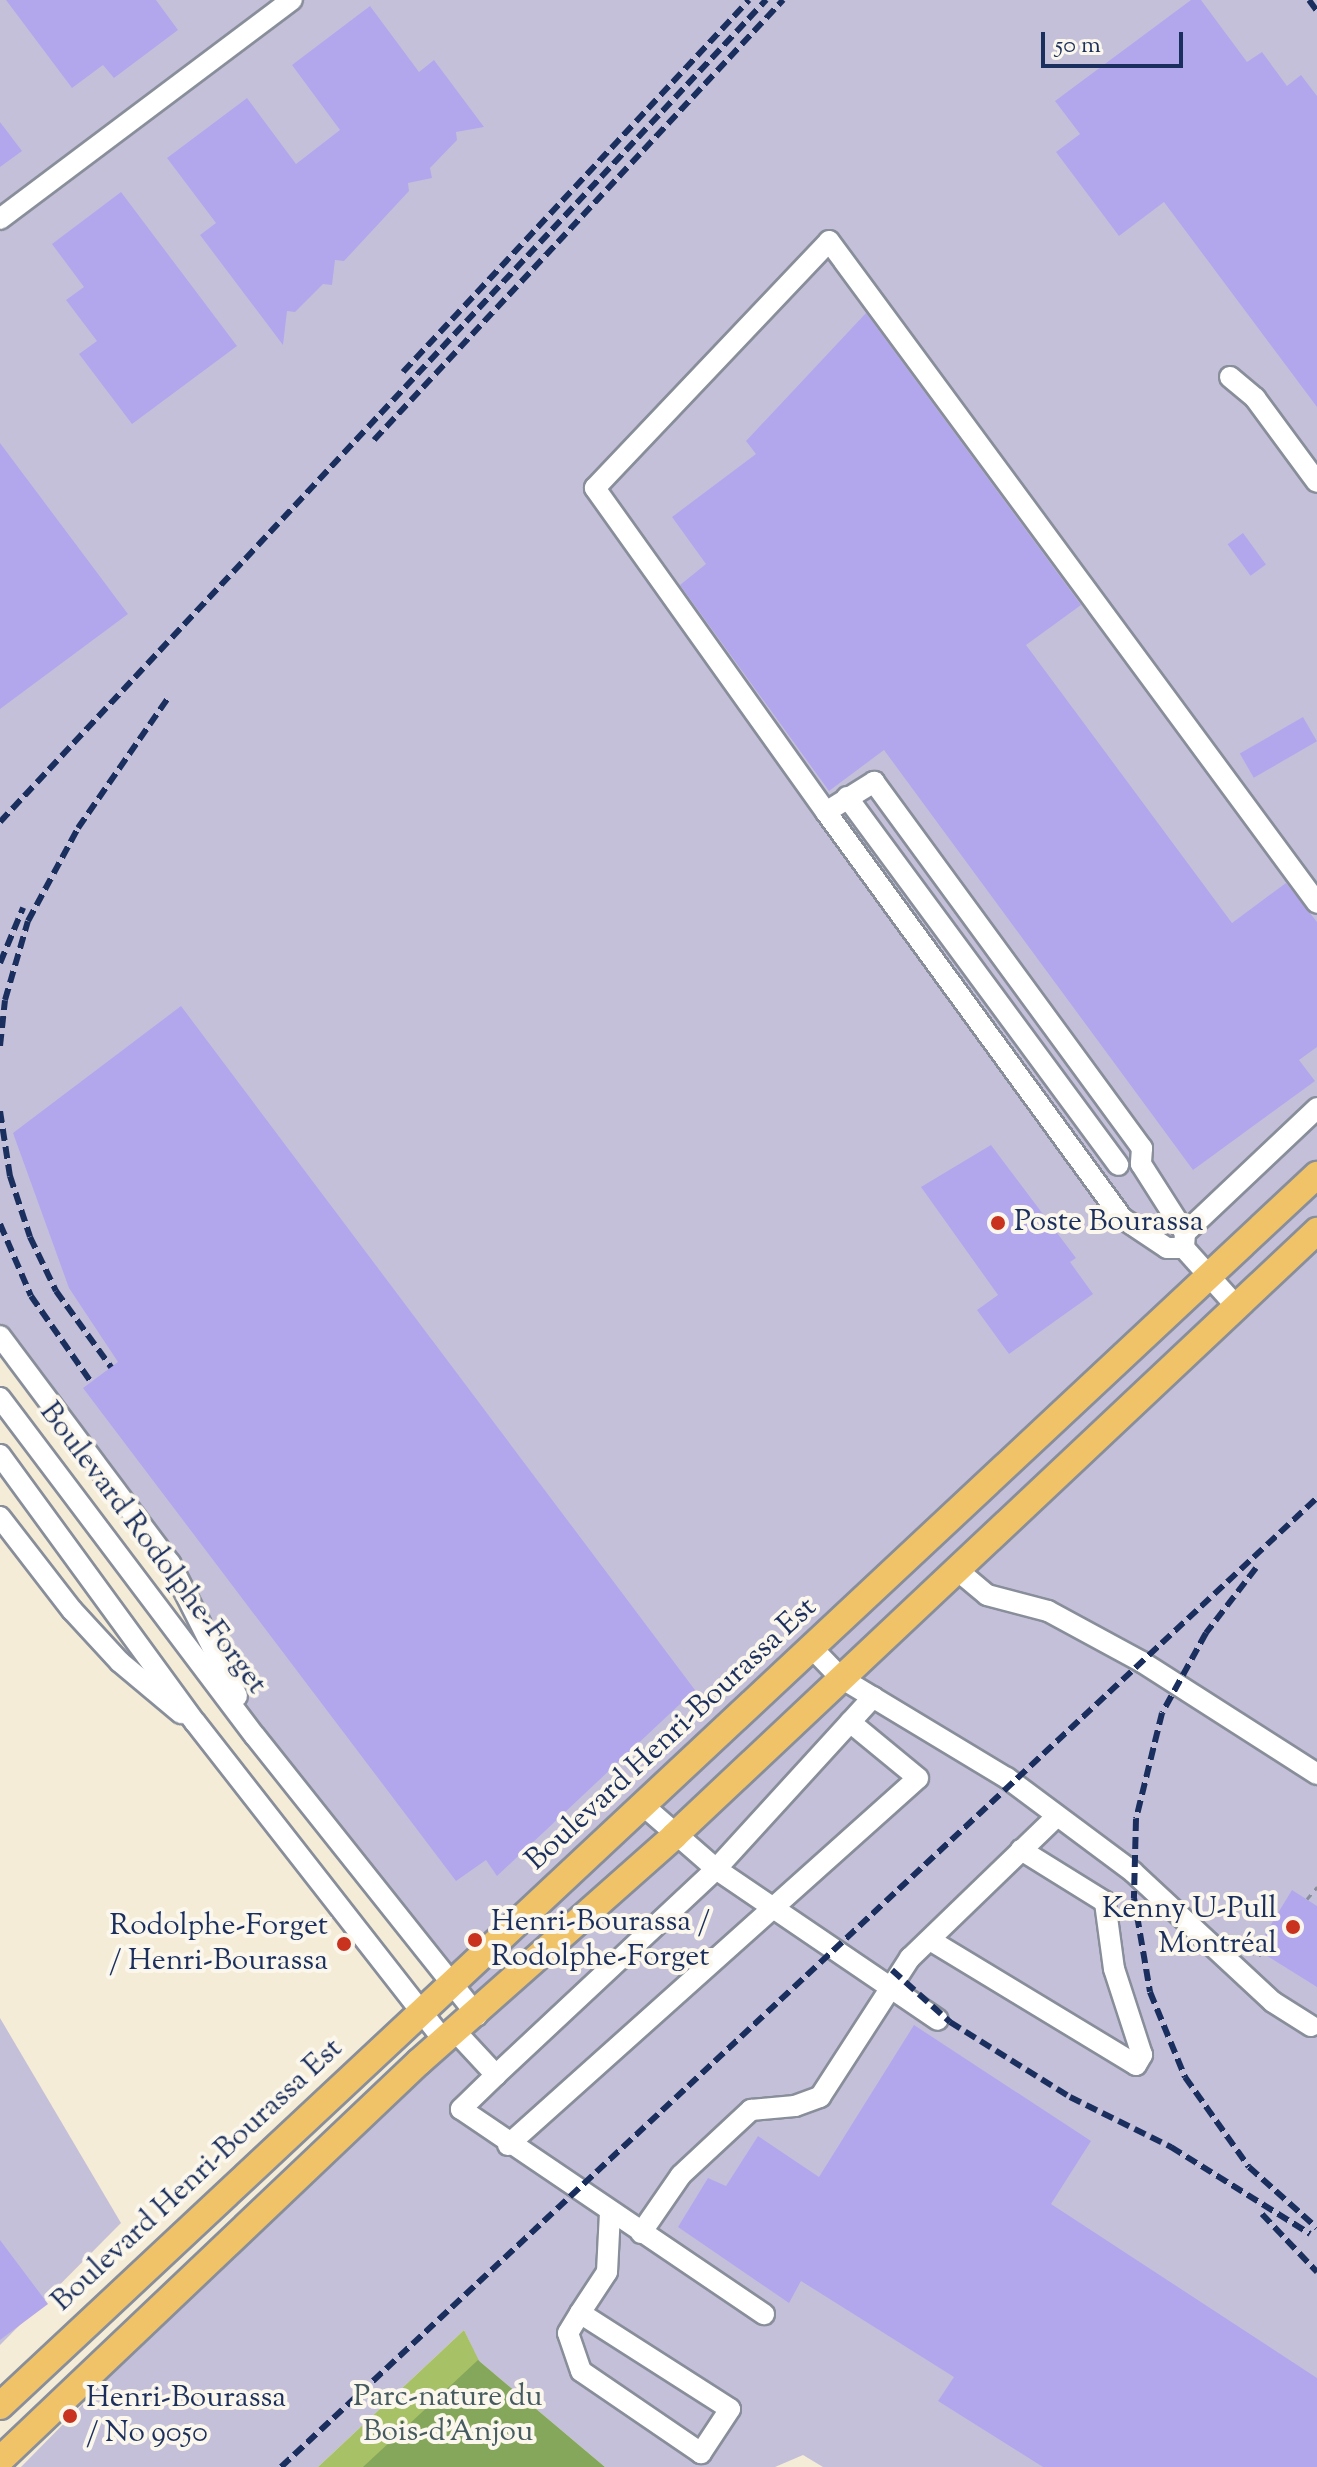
<!DOCTYPE html>
<html>
<head>
<meta charset="utf-8">
<style>
	body { margin:0 }
	#map { position:relative; width:1317px; height:2467px; overflow:hidden; background:#f4ecd6; font-family:"Sorts Mill Goudy",serif }
	div>[style] { position:absolute }
	[style*='--x'] { left:calc(var(--x)*1px); top:calc(var(--y)*1px); width:calc(var(--w)*1px); rotate:calc(var(--a)*1deg) }
	.industrial>* { inset:0; background:#c5c0da }
	.green>* { inset:0; background:#a7c166 }
	.forest>* { inset:0; background:#85a75b }
	.building>* { inset:0; background:#b2a7ed; transform-origin:0 0 }
	.path>* { height:3px; margin-top:-1.5px; transform-origin:0; background:repeating-linear-gradient(90deg,#888e9a 0 6px,transparent 0 12px) }
	.roads { filter:drop-shadow(2px 0 #888e9a) drop-shadow(-2px 0 #888e9a) drop-shadow(0 2px #888e9a) drop-shadow(0 -2px #888e9a) }
	.minor>* { height:20px; margin:-10px; padding:0 10px; transform-origin:10px; border-radius:10px; background:#fff }
	.major>* { height:26px; margin:-13px; padding:0 13px; transform-origin:13px; border-radius:13px; background:#f1c369 }
	.rail>* { height:6px; margin-top:-3px; transform-origin:0; background:repeating-linear-gradient(90deg,#1b2f5e 0 12px,transparent 0 18px) }
	.dots>* { width:22px; height:22px; translate:-50% -50%; box-sizing:border-box; border:4px solid #fbf7ec; border-radius:50% }
	span { translate:-50% -50%; white-space:nowrap; text-align:center; line-height:1.15; -webkit-text-stroke:8px #fbf7ec; paint-order:stroke }
	.poi-label { font-size:30px; color:#1b2f5e }
	.left { translate:0 -50%; text-align:left }
	.right { translate:-100% -50%; text-align:right }
	.street-label { font-size:30px; color:#1b2f5e }
	.park-label { font-size:30px; color:#455b60 }
	.scale { position:absolute; left:1041px; top:32px; width:142px; height:36px; box-sizing:border-box; border:4px solid #1b2f5e; border-top:0; padding-left:10px; font-size:24px; line-height:28px; white-space:nowrap; color:#1b2f5e; -webkit-text-stroke:6px #fbf7ec; paint-order:stroke }
</style>
</head>
<body>
<div id="map">
	<div class="industrial">
		<i style="clip-path:polygon(0 0,1317px 0,1317px 2467px,823px 2467px,803px 2455px,775px 2467px,605px 2467px,478px 2360px,464px 2330px,318px 2467px,21px 2467px,405px 2077px,477px 2015px,255px 1736px,185px 1588px,0 1340px)"></i>
		<i style="clip-path:polygon(0 2018px,121px 2223px,0 2345px)"></i>
	</div>
	<div class="green">
		<i style="clip-path:polygon(464px 2330px,531px 2467px,318px 2467px)"></i>
	</div>
	<div class="forest">
		<i style="clip-path:polygon(478px 2360px,605px 2467px,363px 2467px)"></i>
	</div>
	<div class="building">
		<i style="clip-path:polygon(6px 0,156px 0,178px 30px,114px 78px,103px 65px,72px 88px)"></i>
		<i style="clip-path:polygon(1191px 0,1201px 0,1247px 62px,1262px 52px,1287px 86px,1301px 75px,1317px 96px,1317px 407px,1164px 202px,1119px 236px,1056px 152px,1080px 134px,1055px 101px)"></i>
		<i style="clip-path:polygon(370px 6px,419px 72px,434px 60px,484px 127px,456px 132px,457px 140px,430px 168px,432px 178px,408px 183px,409px 191px,344px 261px,335px 260px,332px 285px,323px 284px,295px 312px,287px 311px,283px 345px,200px 235px,216px 223px,167px 158px,247px 98px,296px 164px,340px 130px,292px 65px)"></i>
		<i style="clip-path:polygon(0 122px,22px 151px,0 167px)"></i>
		<i style="clip-path:polygon(121px 192px,237px 346px,132px 424px,79px 354px,97px 341px,66px 300px,84px 287px,52px 244px)"></i>
		<i style="clip-path:polygon(866px 313px,1081px 605px,1026px 645px,1232px 923px,1286px 883px,1317px 922px,1317px 1047px,1299px 1060px,1315px 1081px,1193px 1170px,884px 750px,829px 791px,680px 585px,706px 564px,672px 517px,756px 454px,746px 441px)"></i>
		<i style="clip-path:polygon(0 443px,128px 614px,0 709px)"></i>
		<i style="left:1243px;top:533px;width:39px;height:19px;rotate:54deg"></i>
		<i style="left:1303px;top:717px;width:28px;height:73px;rotate:60deg"></i>
		<i style="clip-path:polygon(181px 1006px,695px 1690px,497px 1876px,486px 1860px,456px 1881px,83px 1388px,118px 1362px,69px 1288px,13px 1133px)"></i>
		<i style="clip-path:polygon(991px 1145px,1076px 1258px,1070px 1262px,1093px 1294px,1009px 1354px,977px 1310px,998px 1295px,921px 1187px)"></i>
		<i style="clip-path:polygon(1292px 1890px,1317px 1906px,1317px 1987px,1256px 1949px)"></i>
		<i style="clip-path:polygon(914px 2025px,1091px 2141px,1051px 2204px,1317px 2378px,1317px 2467px,1043px 2467px,938px 2401px,954px 2377px,801px 2281px,789px 2303px,678px 2227px,708px 2178px,726px 2186px,758px 2136px,819px 2177px)"></i>
		<i style="clip-path:polygon(0 2240px,48px 2304px,0 2340px)"></i>
	</div>
	<div class="path">
		<i style="--x:1307;--y:1899;--w:16;--a:-50"></i>
		<i style="--x:1249;--y:1951;--w:11;--a:27"></i>
		<i style="--x:1259;--y:1956;--w:4;--a:-63"></i>
	</div>
	<div class="roads">
		<div class="minor">
			<i style="--x:0;--y:219;--w:365;--a:-36.9"></i>
			<i style="--x:1230;--y:377;--w:33;--a:40"></i>
			<i style="--x:1255;--y:398;--w:104;--a:53.6"></i>
			<i style="--x:847;--y:797;--w:457;--a:53.6"></i>
			<i style="--x:826;--y:812;--w:57;--a:-32"></i>
			<i style="--x:874;--y:782;--w:454;--a:53.8"></i>
			<i style="--x:1142;--y:1148;--w:16;--a:94"></i>
			<i style="--x:1141;--y:1164;--w:82;--a:57.5"></i>
			<i style="--x:1185;--y:1233;--w:15;--a:94"></i>
			<i style="--x:1184;--y:1248;--w:17;--a:180"></i>
			<i style="--x:1167;--y:1248;--w:54;--a:-146.3"></i>
			<i style="--x:1122;--y:1218;--w:502;--a:-126.09"></i>
			<i style="--x:826;--y:812;--w:398;--a:-125.5"></i>
			<i style="--x:595;--y:488;--w:340;--a:-46.5"></i>
			<i style="--x:829;--y:241;--w:822;--a:53.6"></i>
			<i style="--x:1185;--y:1233;--w:182;--a:-43.4"></i>
			<i style="--x:1184;--y:1248;--w:79;--a:48.1"></i>
			<i style="--x:0;--y:1336;--w:284;--a:53.2"></i>
			<i style="--x:170;--y:1563;--w:149;--a:63.3"></i>
			<i style="--x:0;--y:1398;--w:423;--a:53"></i>
			<i style="--x:255;--y:1736;--w:357;--a:51.5"></i>
			<i style="--x:0;--y:1455;--w:331;--a:53.9"></i>
			<i style="--x:195;--y:1722;--w:405;--a:52"></i>
			<i style="--x:0;--y:1517;--w:118;--a:52.3"></i>
			<i style="--x:72;--y:1610;--w:71;--a:47.3"></i>
			<i style="--x:120;--y:1662;--w:80;--a:39.9"></i>
			<i style="--x:956;--y:1569;--w:40;--a:40"></i>
			<i style="--x:987;--y:1595;--w:63;--a:14.7"></i>
			<i style="--x:1048;--y:1611;--w:107;--a:28.5"></i>
			<i style="--x:1142;--y:1662;--w:208;--a:32.6"></i>
			<i style="--x:812;--y:1648;--w:42;--a:46"></i>
			<i style="--x:841;--y:1678;--w:194;--a:31.1"></i>
			<i style="--x:1007;--y:1778;--w:157;--a:36.7"></i>
			<i style="--x:1133;--y:1872;--w:191;--a:42.9"></i>
			<i style="--x:1273;--y:2002;--w:45;--a:32.3"></i>
			<i style="--x:645;--y:1807;--w:94;--a:41.1"></i>
			<i style="--x:716;--y:1869;--w:233;--a:-47.6"></i>
			<i style="--x:930;--y:1940;--w:241;--a:31.2"></i>
			<i style="--x:1136;--y:2065;--w:12;--a:-59"></i>
			<i style="--x:1142;--y:2055;--w:90;--a:-108"></i>
			<i style="--x:1114;--y:1969;--w:68;--a:-97.7"></i>
			<i style="--x:1105;--y:1902;--w:99;--a:-148.2"></i>
			<i style="--x:456;--y:2032;--w:59;--a:47.1"></i>
			<i style="--x:496;--y:2075;--w:301;--a:-43.1"></i>
			<i style="--x:716;--y:1869;--w:268;--a:34.2"></i>
			<i style="--x:496;--y:2075;--w:49;--a:135.8"></i>
			<i style="--x:461;--y:2109;--w:366;--a:34.1"></i>
			<i style="--x:508;--y:2145;--w:550;--a:-41.83"></i>
			<i style="--x:918;--y:1778;--w:88;--a:-140.5"></i>
			<i style="--x:641;--y:2233;--w:70;--a:-55.4"></i>
			<i style="--x:681;--y:2175;--w:96;--a:-42.9"></i>
			<i style="--x:751;--y:2110;--w:44;--a:-5.2"></i>
			<i style="--x:795;--y:2106;--w:27;--a:-20"></i>
			<i style="--x:820;--y:2097;--w:166;--a:-57.1"></i>
			<i style="--x:910;--y:1958;--w:204;--a:-44"></i>
			<i style="--x:580;--y:2313;--w:178;--a:32.6"></i>
			<i style="--x:730;--y:2409;--w:53;--a:123.4"></i>
			<i style="--x:701;--y:2453;--w:145;--a:-145.7"></i>
			<i style="--x:581;--y:2371;--w:40;--a:-108.9"></i>
			<i style="--x:568;--y:2333;--w:23;--a:-59"></i>
			<i style="--x:580;--y:2313;--w:49;--a:-56.6"></i>
			<i style="--x:607;--y:2272;--w:60;--a:-87.1"></i>
		</div>
		<div class="major">
			<i style="--x:0;--y:2406;--w:1803;--a:-43.07"></i>
			<i style="--x:0;--y:2460;--w:578;--a:-43.53"></i>
			<i style="--x:419;--y:2062;--w:341;--a:-41.5"></i>
			<i style="--x:674;--y:1836;--w:883;--a:-43.26"></i>
		</div>
	</div>
	<div class="rail">
		<i style="--x:1309;--y:0;--w:14;--a:54"></i>
		<i style="--x:403;--y:372;--w:508;--a:-47.07"></i>
		<i style="--x:374;--y:440;--w:601;--a:-47.09"></i>
		<i style="--x:0;--y:822;--w:1124;--a:-47.02"></i>
		<i style="--x:0;--y:963;--w:60;--a:-67.3"></i>
		<i style="--x:0;--y:1046;--w:46;--a:-83.8"></i>
		<i style="--x:5;--y:1000;--w:82;--a:-73.8"></i>
		<i style="--x:28;--y:921;--w:106;--a:-61.7"></i>
		<i style="--x:78;--y:828;--w:158;--a:-55.3"></i>
		<i style="--x:0;--y:1111;--w:66;--a:81.3"></i>
		<i style="--x:10;--y:1176;--w:64;--a:71.8"></i>
		<i style="--x:30;--y:1237;--w:60;--a:64.3"></i>
		<i style="--x:56;--y:1291;--w:94;--a:54.1"></i>
		<i style="--x:0;--y:1224;--w:78;--a:66.7"></i>
		<i style="--x:31;--y:1296;--w:105;--a:55.1"></i>
		<i style="--x:1256;--y:1568;--w:82;--a:127.6"></i>
		<i style="--x:1206;--y:1633;--w:91;--a:118.8"></i>
		<i style="--x:1162;--y:1713;--w:109;--a:103.8"></i>
		<i style="--x:1136;--y:1819;--w:79;--a:91.5"></i>
		<i style="--x:1134;--y:1898;--w:95;--a:80.3"></i>
		<i style="--x:1150;--y:1992;--w:92;--a:67.6"></i>
		<i style="--x:1185;--y:2077;--w:110;--a:54.6"></i>
		<i style="--x:1249;--y:2167;--w:91;--a:41.9"></i>
		<i style="--x:892;--y:1970;--w:78;--a:41.9"></i>
		<i style="--x:950;--y:2022;--w:142;--a:32"></i>
		<i style="--x:1070;--y:2097;--w:113;--a:26.3"></i>
		<i style="--x:1171;--y:2147;--w:164;--a:32"></i>
		<i style="--x:1262;--y:2214;--w:80;--a:46.5"></i>
		<i style="--x:281;--y:2467;--w:1419;--a:-43.09"></i>
	</div>
	<div class="dots">
		<i style="left:998px;top:1223px;background:#c8321e"></i>
		<i style="left:1293px;top:1927px;background:#c8321e"></i>
		<i style="left:475px;top:1940px;background:#c8321e"></i>
		<i style="left:344px;top:1944px;background:#c8321e"></i>
		<i style="left:70px;top:2416px;background:#c8321e"></i>
	</div>
	<div class="poi-label">
		<span class="left" style="left:1014px;top:1223px">Poste Bourassa</span>
		<span class="right" style="left:1277px;top:1927px">Kenny U-Pull<br>Montréal</span>
		<span class="left" style="left:491px;top:1940px">Henri-Bourassa /<br>Rodolphe-Forget</span>
		<span class="right" style="left:328px;top:1944px">Rodolphe-Forget<br>/ Henri-Bourassa</span>
		<span class="left" style="left:86px;top:2416px">Henri-Bourassa<br>/ No 9050</span>
	</div>
	<div class="street-label">
		<span style="left:152px;top:1549px;rotate:53deg">Boulevard Rodolphe-Forget</span>
		<span style="left:672px;top:1735px;rotate:-43deg">Boulevard Henri-Bourassa Est</span>
		<span style="left:198px;top:2176px;rotate:-43deg">Boulevard Henri-Bourassa Est</span>
	</div>
	<div class="park-label">
		<span style="left:448px;top:2415px">Parc-nature du<br>Bois-d'Anjou</span>
	</div>
	<div class="scale">50 m</div>
</div>
</body>
</html>
